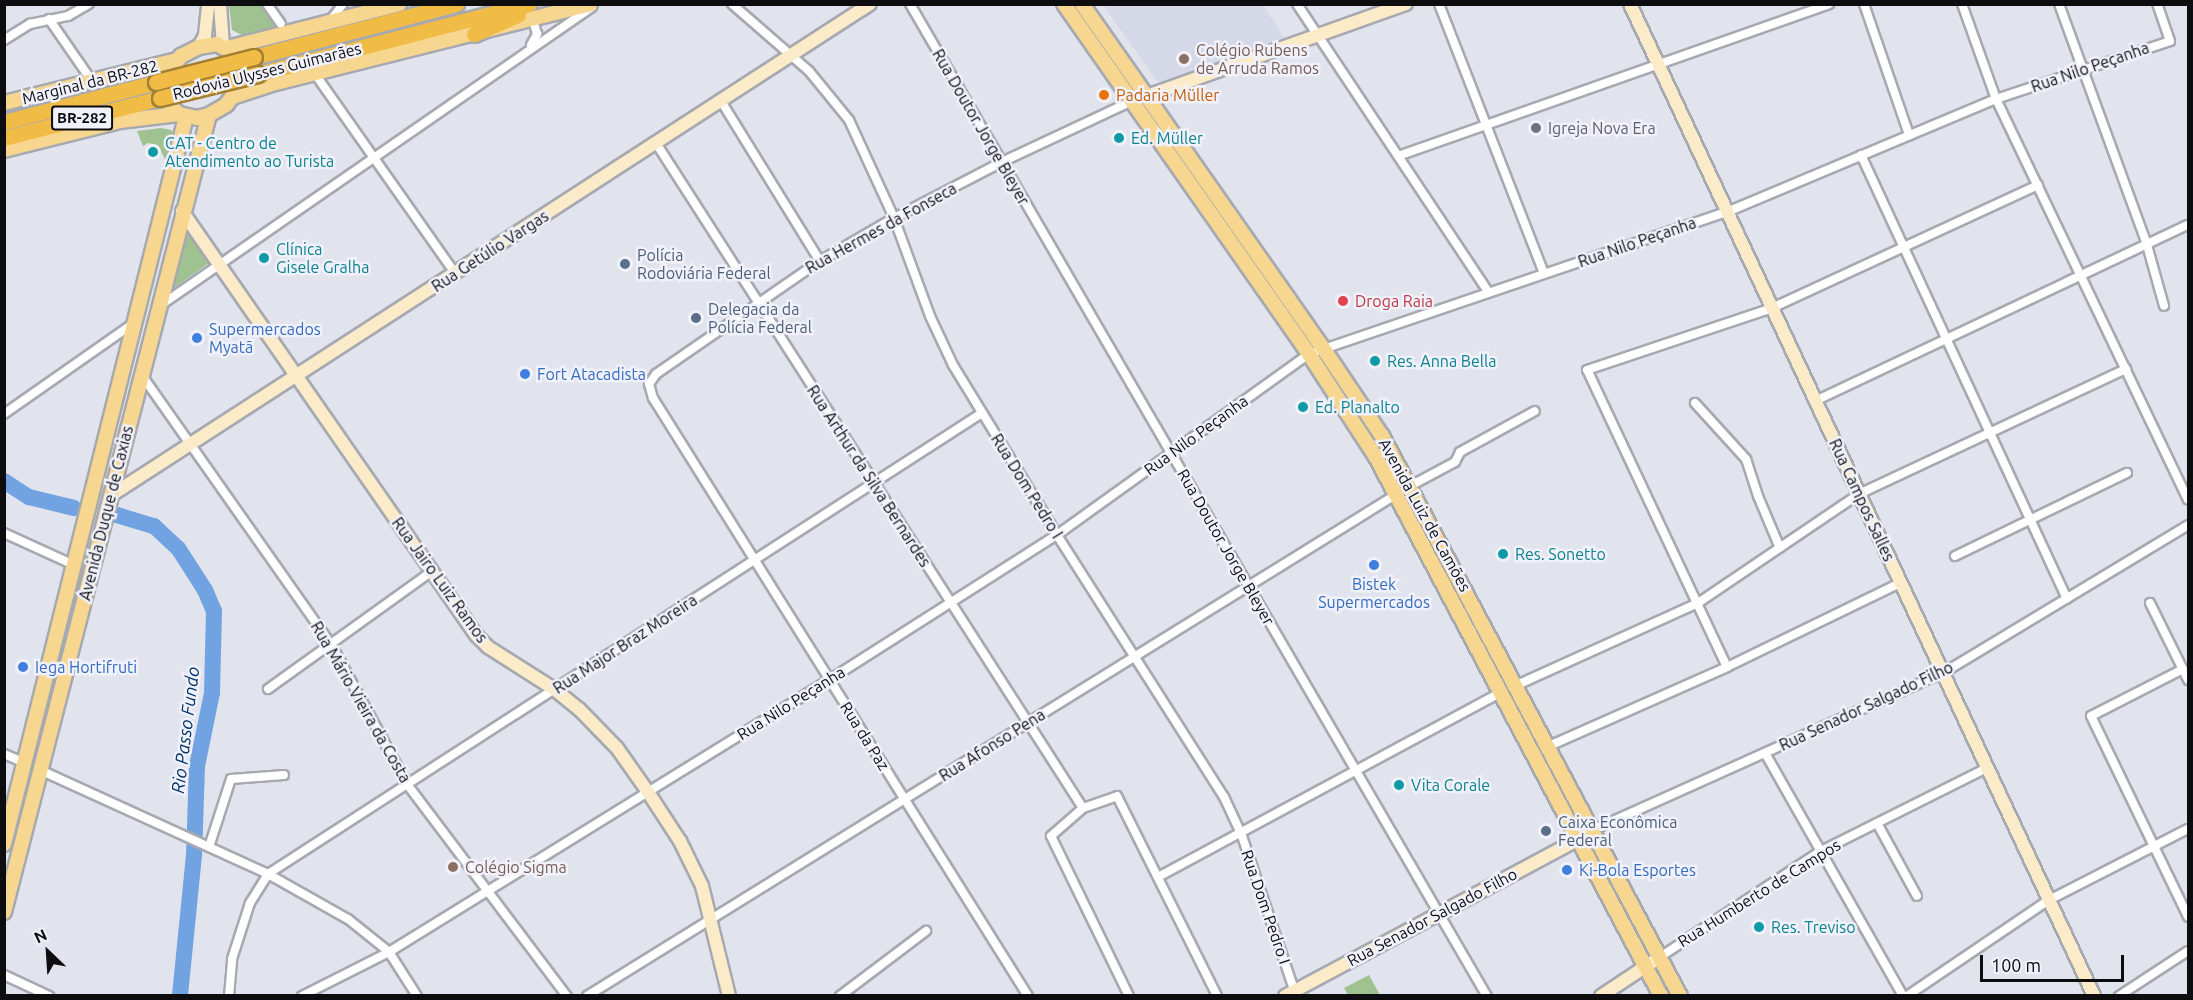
<!DOCTYPE html>
<html>
<head>
<meta charset="utf-8">
<style>
	body { margin:0 }
	#map { position:relative; width:2193px; height:1000px; overflow:hidden; background:#e2e4ed; font-family:Ubuntu,sans-serif }
	div>[style] { position:absolute }
	[style*='--x'] { left:calc(var(--x)*1px); top:calc(var(--y)*1px); width:calc(var(--w)*1px); rotate:calc(var(--a)*1deg) }
	.built>* { inset:0; background:#d5d8e7 }
	.green>* { inset:0; background:#a0c190 }
	.river>* { height:16px; margin:-8px; padding:0 8px; transform-origin:8px; border-radius:8px; background:#71a2e1 }
	.roads { filter:drop-shadow(2px 0 #a7a9b1) drop-shadow(-2px 0 #a7a9b1) drop-shadow(0 2px #a7a9b1) drop-shadow(0 -2px #a7a9b1) }
	.street>* { height:8px; margin:-4px; padding:0 4px; transform-origin:4px; border-radius:4px; background:#fff }
	.secondary>* { height:12px; margin:-6px; padding:0 6px; transform-origin:6px; border-radius:6px; background:#fbebc8 }
	.primary>* { height:14px; margin:-7px; padding:0 7px; transform-origin:7px; border-radius:7px; background:#f7d790 }
	.highway>* { height:15px; margin:-7.5px; padding:0 7.5px; transform-origin:7.5px; border-radius:7.5px; background:#f1bc46 }
	.bridges { filter:drop-shadow(2px 0 #a17f33) drop-shadow(-2px 0 #a17f33) drop-shadow(0 2px #a17f33) drop-shadow(0 -2px #a17f33) }
	.highway-bridge>* { height:15px; margin:-7.5px; padding:0 7.5px; transform-origin:7.5px; border-radius:7.5px; background:#f1bc46 }
	.dots>* { width:16px; height:16px; translate:-50% -50%; box-sizing:border-box; border:3px solid #f0f1fa; border-radius:50% }
	span { translate:-50% -50%; white-space:nowrap; text-align:center; line-height:1.15; -webkit-text-stroke:5px #f0f1fa; paint-order:stroke }
	.shield-label span { padding:2px 4px; background:#f0f1fa; border:2px solid; border-radius:4px; -webkit-text-stroke-width:0 }
	.shield-label { font-size:15px; color:#0d0d10; font-weight:700 }
	.education-label { font-size:16px; color:#785e54 }
	.left { translate:0 -50%; text-align:left }
	.street-label { font-size:16px; color:#0d0d10 }
	.food-label { font-size:16px; color:#c56008 }
	.worship-label { font-size:16px; color:#5b616d }
	.culture-label { font-size:16px; color:#0d838f }
	.service-label { font-size:16px; color:#4e5e75 }
	.health-label { font-size:16px; color:#be3a42 }
	.shop-label { font-size:16px; color:#366cbe }
	.water-label { font-size:18px; color:#00326a; font-style:italic }
	.frame { position:absolute; inset:0; border:6px solid #0d0d10; pointer-events:none }
	.north { position:absolute; left:18px; top:922px; width:60px; height:60px; -webkit-text-stroke:4px #f0f1fa; paint-order:stroke; rotate:335deg; font-size:16px; font-weight:700; line-height:24px; text-align:center; color:#0d0d10 }
	.north::after { content:''; display:block; margin:auto; width:21px; height:27px; background:#0d0d10; clip-path:polygon(50% 0,100% 100%,50% 72%,0 100%) }
	.scale { position:absolute; left:1980px; top:955px; width:144px; height:27px; box-sizing:border-box; border:3px solid #0d0d10; border-top:0; padding-left:8px; font-size:18px; line-height:21px; white-space:nowrap; color:#0d0d10; -webkit-text-stroke:4px #f0f1fa; paint-order:stroke }
</style>
</head>
<body>
<div id="map">
	<div class="built">
		<i style="clip-path:polygon(1103px 5px,1263px 5px,1285px 39px,1161px 83px,1156px 80px)"></i>
	</div>
	<div class="green">
		<i style="clip-path:polygon(229px 5px,260px 5px,277px 29px,246px 37px,232px 30px)"></i>
		<i style="clip-path:polygon(1070px 5px,1076px 5px,1307px 333px,1304px 334px,1283px 306px)"></i>
		<i style="clip-path:polygon(161px 128px,171px 130px,176px 137px,168px 164px,157px 145px,148px 143px,143px 146px,137px 131px)"></i>
		<i style="clip-path:polygon(184px 225px,209px 263px,168px 292px)"></i>
		<i style="clip-path:polygon(1326px 362px,1369px 421px,1612px 879px,1604px 870px,1397px 478px)"></i>
		<i style="clip-path:polygon(1369px 975px,1380px 995px,1348px 995px,1344px 988px)"></i>
	</div>
	<div class="river">
		<i style="--x:4;--y:481;--w:30;--a:33"></i>
		<i style="--x:29;--y:497;--w:46;--a:13.7"></i>
		<i style="--x:117;--y:515;--w:39;--a:17"></i>
		<i style="--x:154;--y:526;--w:33;--a:43"></i>
		<i style="--x:178;--y:548;--w:50;--a:57.3"></i>
		<i style="--x:205;--y:590;--w:23;--a:67"></i>
		<i style="--x:214;--y:611;--w:82;--a:91.4"></i>
		<i style="--x:212;--y:693;--w:75;--a:101.6"></i>
		<i style="--x:197;--y:766;--w:89;--a:91.9"></i>
		<i style="--x:194;--y:855;--w:142;--a:95.7"></i>
	</div>
	<div class="roads">
		<div class="street">
			<i style="--x:267;--y:4;--w:24;--a:55"></i>
			<i style="--x:732;--y:4;--w:102;--a:41"></i>
			<i style="--x:809;--y:71;--w:63;--a:50.8"></i>
			<i style="--x:849;--y:120;--w:108;--a:65.3"></i>
			<i style="--x:894;--y:218;--w:104;--a:69.8"></i>
			<i style="--x:930;--y:316;--w:54;--a:64.9"></i>
			<i style="--x:953;--y:365;--w:199;--a:58.5"></i>
			<i style="--x:1057;--y:535;--w:311;--a:57.5"></i>
			<i style="--x:1224;--y:797;--w:40;--a:65"></i>
			<i style="--x:1241;--y:833;--w:166;--a:71.3"></i>
			<i style="--x:910;--y:4;--w:1148;--a:59.82"></i>
			<i style="--x:1297;--y:4;--w:346;--a:56.4"></i>
			<i style="--x:1439;--y:4;--w:289;--a:68.7"></i>
			<i style="--x:1864;--y:4;--w:139;--a:71"></i>
			<i style="--x:1962;--y:4;--w:101;--a:70.3"></i>
			<i style="--x:1996;--y:99;--w:444;--a:64.4"></i>
			<i style="--x:2059;--y:4;--w:257;--a:69.9"></i>
			<i style="--x:2147;--y:245;--w:63;--a:74.4"></i>
			<i style="--x:49;--y:19;--w:75;--a:55.3"></i>
			<i style="--x:329;--y:22;--w:23;--a:-52"></i>
			<i style="--x:4;--y:40;--w:31;--a:-32"></i>
			<i style="--x:30;--y:24;--w:39;--a:-12"></i>
			<i style="--x:68;--y:16;--w:24;--a:-30"></i>
			<i style="--x:531;--y:45;--w:13;--a:-61"></i>
			<i style="--x:537;--y:34;--w:15;--a:-106"></i>
			<i style="--x:315;--y:74;--w:243;--a:54.9"></i>
			<i style="--x:721;--y:101;--w:188;--a:58.3"></i>
			<i style="--x:656;--y:143;--w:790;--a:57.3"></i>
			<i style="--x:1861;--y:155;--w:489;--a:65.1"></i>
			<i style="--x:1398;--y:156;--w:457;--a:-19.4"></i>
			<i style="--x:161;--y:305;--w:524;--a:-34.66"></i>
			<i style="--x:141;--y:374;--w:330;--a:54.9"></i>
			<i style="--x:331;--y:644;--w:159;--a:61.5"></i>
			<i style="--x:407;--y:784;--w:266;--a:53"></i>
			<i style="--x:1815;--y:401;--w:412;--a:-25.3"></i>
			<i style="--x:1695;--y:403;--w:76;--a:47.7"></i>
			<i style="--x:1746;--y:459;--w:39;--a:72"></i>
			<i style="--x:1758;--y:496;--w:56;--a:67.1"></i>
			<i style="--x:4;--y:414;--w:159;--a:-35"></i>
			<i style="--x:1410;--y:486;--w:51;--a:-28.1"></i>
			<i style="--x:1455;--y:462;--w:11;--a:-63"></i>
			<i style="--x:1460;--y:452;--w:85;--a:-28.7"></i>
			<i style="--x:4;--y:533;--w:77;--a:24.6"></i>
			<i style="--x:1955;--y:556;--w:191;--a:-25.8"></i>
			<i style="--x:2150;--y:603;--w:86;--a:63.7"></i>
			<i style="--x:1727;--y:667;--w:328;--a:-115.2"></i>
			<i style="--x:1587;--y:370;--w:195;--a:-18.5"></i>
			<i style="--x:1772;--y:308;--w:293;--a:-24.8"></i>
			<i style="--x:2183;--y:669;--w:103;--a:152.9"></i>
			<i style="--x:2091;--y:716;--w:223;--a:64.2"></i>
			<i style="--x:1517;--y:685;--w:199;--a:-24.4"></i>
			<i style="--x:1698;--y:603;--w:194;--a:-34.1"></i>
			<i style="--x:1859;--y:494;--w:295;--a:-25.1"></i>
			<i style="--x:268;--y:689;--w:202;--a:-35.7"></i>
			<i style="--x:1549;--y:746;--w:195;--a:-23.9"></i>
			<i style="--x:1727;--y:667;--w:192;--a:-25.9"></i>
			<i style="--x:1765;--y:753;--w:279;--a:60.4"></i>
			<i style="--x:4;--y:754;--w:23;--a:23"></i>
			<i style="--x:40;--y:770;--w:251;--a:24.5"></i>
			<i style="--x:268;--y:874;--w:92;--a:29.4"></i>
			<i style="--x:348;--y:919;--w:53;--a:38.8"></i>
			<i style="--x:389;--y:952;--w:52;--a:57.5"></i>
			<i style="--x:1877;--y:823;--w:83;--a:61.3"></i>
			<i style="--x:1593;--y:830;--w:384;--a:-24.2"></i>
			<i style="--x:1943;--y:673;--w:286;--a:-31.1"></i>
			<i style="--x:209;--y:847;--w:71;--a:-72.1"></i>
			<i style="--x:231;--y:779;--w:53;--a:-4.3"></i>
			<i style="--x:1158;--y:877;--w:390;--a:-28.3"></i>
			<i style="--x:1660;--y:957;--w:193;--a:-33.4"></i>
			<i style="--x:1821;--y:851;--w:186;--a:-26.6"></i>
			<i style="--x:4;--y:975;--w:50;--a:25"></i>
			<i style="--x:229;--y:996;--w:37;--a:-85"></i>
			<i style="--x:232;--y:959;--w:59;--a:-72.2"></i>
			<i style="--x:250;--y:903;--w:34;--a:-58"></i>
			<i style="--x:268;--y:874;--w:850;--a:-32.85"></i>
			<i style="--x:302;--y:996;--w:97;--a:-26.8"></i>
			<i style="--x:389;--y:952;--w:517;--a:-31.72"></i>
			<i style="--x:829;--y:680;--w:270;--a:-32.5"></i>
			<i style="--x:1057;--y:535;--w:310;--a:-35.7"></i>
			<i style="--x:1309;--y:354;--w:441;--a:-18.8"></i>
			<i style="--x:1727;--y:212;--w:292;--a:-22.8"></i>
			<i style="--x:1996;--y:99;--w:183;--a:-18.4"></i>
			<i style="--x:2170;--y:41;--w:39;--a:-109"></i>
			<i style="--x:587;--y:996;--w:953;--a:-31.79"></i>
			<i style="--x:840;--y:996;--w:108;--a:-37.1"></i>
			<i style="--x:1028;--y:996;--w:706;--a:-122.09"></i>
			<i style="--x:653;--y:398;--w:15;--a:-106"></i>
			<i style="--x:649;--y:384;--w:12;--a:-55"></i>
			<i style="--x:656;--y:374;--w:199;--a:-34.6"></i>
			<i style="--x:820;--y:261;--w:86;--a:-30.2"></i>
			<i style="--x:894;--y:218;--w:122;--a:-27.4"></i>
			<i style="--x:1002;--y:162;--w:144;--a:-25.1"></i>
			<i style="--x:1129;--y:996;--w:178;--a:-116"></i>
			<i style="--x:1051;--y:836;--w:43;--a:-41.2"></i>
			<i style="--x:1083;--y:808;--w:36;--a:-19"></i>
			<i style="--x:1117;--y:796;--w:224;--a:63.4"></i>
			<i style="--x:1907;--y:996;--w:171;--a:-34.1"></i>
			<i style="--x:2049;--y:900;--w:156;--a:-27.1"></i>
			<i style="--x:2119;--y:996;--w:82;--a:-33.1"></i>
		</div>
		<div class="secondary">
			<i style="--x:220;--y:4;--w:42;--a:85.9"></i>
			<i style="--x:1630;--y:4;--w:1095;--a:64.93"></i>
			<i style="--x:199;--y:47;--w:13;--a:-63"></i>
			<i style="--x:205;--y:35;--w:31;--a:-84"></i>
			<i style="--x:1147;--y:96;--w:275;--a:-19.6"></i>
			<i style="--x:182;--y:211;--w:516;--a:55.26"></i>
			<i style="--x:476;--y:635;--w:17;--a:45"></i>
			<i style="--x:488;--y:647;--w:78;--a:32.5"></i>
			<i style="--x:554;--y:689;--w:33;--a:39"></i>
			<i style="--x:580;--y:710;--w:53;--a:45.8"></i>
			<i style="--x:617;--y:748;--w:54;--a:54.8"></i>
			<i style="--x:648;--y:792;--w:59;--a:56.9"></i>
			<i style="--x:680;--y:841;--w:50;--a:63.9"></i>
			<i style="--x:702;--y:886;--w:113;--a:76.2"></i>
			<i style="--x:110;--y:496;--w:905;--a:-32.92"></i>
			<i style="--x:1285;--y:996;--w:333;--a:-28.1"></i>
			<i style="--x:1601;--y:996;--w:71;--a:-33.5"></i>
		</div>
		<div class="primary">
			<i style="--x:1064;--y:4;--w:427;--a:55"></i>
			<i style="--x:1309;--y:354;--w:123;--a:57"></i>
			<i style="--x:1376;--y:457;--w:610;--a:62.13"></i>
			<i style="--x:1082;--y:4;--w:420;--a:55"></i>
			<i style="--x:1323;--y:348;--w:106;--a:56.2"></i>
			<i style="--x:1382;--y:436;--w:634;--a:61.98"></i>
			<i style="--x:217;--y:44;--w:16;--a:30"></i>
			<i style="--x:231;--y:52;--w:17;--a:66"></i>
			<i style="--x:238;--y:68;--w:16;--a:90"></i>
			<i style="--x:238;--y:84;--w:14;--a:115"></i>
			<i style="--x:232;--y:97;--w:10;--a:127"></i>
			<i style="--x:226;--y:105;--w:20;--a:150"></i>
			<i style="--x:209;--y:115;--w:12;--a:166"></i>
			<i style="--x:197;--y:118;--w:18;--a:-167"></i>
			<i style="--x:179;--y:114;--w:12;--a:-138"></i>
			<i style="--x:170;--y:106;--w:15;--a:-106"></i>
			<i style="--x:166;--y:92;--w:21;--a:-79"></i>
			<i style="--x:170;--y:71;--w:19;--a:-54"></i>
			<i style="--x:181;--y:56;--w:20;--a:-27"></i>
			<i style="--x:199;--y:47;--w:18;--a:-9"></i>
			<i style="--x:227;--y:48;--w:178;--a:-14.3"></i>
			<i style="--x:232;--y:97;--w:38;--a:-18"></i>
			<i style="--x:268;--y:85;--w:332;--a:-14.1"></i>
			<i style="--x:4;--y:103;--w:177;--a:-14"></i>
			<i style="--x:4;--y:150;--w:120;--a:-14"></i>
			<i style="--x:120;--y:121;--w:59;--a:-6.8"></i>
			<i style="--x:4;--y:844;--w:749;--a:-75.95"></i>
			<i style="--x:4;--y:912;--w:823;--a:-75.58"></i>
		</div>
		<div class="highway">
			<i style="--x:474;--y:34;--w:48;--a:-23.4"></i>
			<i style="--x:254;--y:57;--w:209;--a:-14.7"></i>
			<i style="--x:258;--y:74;--w:280;--a:-14.5"></i>
			<i style="--x:4;--y:122;--w:157;--a:-14.7"></i>
			<i style="--x:4;--y:138;--w:161;--a:-14.4"></i>
		</div>
	</div>
	<div class="bridges">
		<div class="highway-bridge">
			<i style="--x:156;--y:82;--w:101;--a:-14.3"></i>
			<i style="--x:160;--y:98;--w:101;--a:-13.8"></i>
		</div>
	</div>
	<div class="dots">
		<i style="left:1184px;top:59px;background:#8d6e63"></i>
		<i style="left:1104px;top:95px;background:#e8710a"></i>
		<i style="left:1536px;top:128px;background:#6b7280"></i>
		<i style="left:1119px;top:138px;background:#0f9aa8"></i>
		<i style="left:153px;top:152px;background:#0f9aa8"></i>
		<i style="left:264px;top:258px;background:#0f9aa8"></i>
		<i style="left:625px;top:264px;background:#5c6f8a"></i>
		<i style="left:1343px;top:301px;background:#e0444e"></i>
		<i style="left:696px;top:318px;background:#5c6f8a"></i>
		<i style="left:197px;top:338px;background:#3f7fe0"></i>
		<i style="left:1375px;top:361px;background:#0f9aa8"></i>
		<i style="left:525px;top:374px;background:#3f7fe0"></i>
		<i style="left:1303px;top:407px;background:#0f9aa8"></i>
		<i style="left:1503px;top:554px;background:#0f9aa8"></i>
		<i style="left:1374px;top:565px;background:#3f7fe0"></i>
		<i style="left:23px;top:667px;background:#3f7fe0"></i>
		<i style="left:1399px;top:785px;background:#0f9aa8"></i>
		<i style="left:1546px;top:831px;background:#5c6f8a"></i>
		<i style="left:453px;top:867px;background:#8d6e63"></i>
		<i style="left:1567px;top:870px;background:#3f7fe0"></i>
		<i style="left:1759px;top:927px;background:#0f9aa8"></i>
	</div>
	<div class="shield-label">
		<span style="left:82px;top:118px">BR-282</span>
	</div>
	<div class="education-label">
		<span class="left" style="left:1196px;top:59px">Colégio Rubens<br>de Arruda Ramos</span>
		<span class="left" style="left:465px;top:867px">Colégio Sigma</span>
	</div>
	<div class="street-label">
		<span style="left:2090px;top:67px;rotate:-19deg">Rua Nilo Peçanha</span>
		<span style="left:267px;top:71px;rotate:-14deg">Rodovia Ulysses Guimarães</span>
		<span style="left:90px;top:82px;rotate:-14deg">Marginal da BR-282</span>
		<span style="left:981px;top:127px;rotate:60deg">Rua Doutor Jorge Bleyer</span>
		<span style="left:881px;top:228px;rotate:-29deg">Rua Hermes da Fonseca</span>
		<span style="left:1637px;top:242px;rotate:-19deg">Rua Nilo Peçanha</span>
		<span style="left:490px;top:251px;rotate:-33deg">Rua Getúlio Vargas</span>
		<span style="left:1196px;top:435px;rotate:-36deg">Rua Nilo Peçanha</span>
		<span style="left:869px;top:476px;rotate:57deg">Rua Arthur da Silva Bernardes</span>
		<span style="left:1027px;top:486px;rotate:58deg">Rua Dom Pedro I</span>
		<span style="left:1862px;top:500px;rotate:65deg">Rua Campos Salles</span>
		<span style="left:106px;top:513px;rotate:-76deg">Avenida Duque de Caxias</span>
		<span style="left:1425px;top:515px;rotate:61deg">Avenida Luiz de Camões</span>
		<span style="left:1226px;top:547px;rotate:60deg">Rua Doutor Jorge Bleyer</span>
		<span style="left:440px;top:580px;rotate:54deg">Rua Jairo Luiz Ramos</span>
		<span style="left:625px;top:644px;rotate:-33deg">Rua Major Braz Moreira</span>
		<span style="left:361px;top:702px;rotate:60deg">Rua Mário Vieira da Costa</span>
		<span style="left:791px;top:703px;rotate:-32deg">Rua Nilo Peçanha</span>
		<span style="left:1866px;top:706px;rotate:-25deg">Rua Senador Salgado Filho</span>
		<span style="left:865px;top:736px;rotate:58deg">Rua da Paz</span>
		<span style="left:992px;top:745px;rotate:-32deg">Rua Afonso Pena</span>
		<span style="left:1759px;top:893px;rotate:-32deg">Rua Humberto de Campos</span>
		<span style="left:1266px;top:907px;rotate:71deg">Rua Dom Pedro I</span>
		<span style="left:1432px;top:917px;rotate:-28deg">Rua Senador Salgado Filho</span>
	</div>
	<div class="food-label">
		<span class="left" style="left:1116px;top:95px">Padaria Müller</span>
	</div>
	<div class="worship-label">
		<span class="left" style="left:1548px;top:128px">Igreja Nova Era</span>
	</div>
	<div class="culture-label">
		<span class="left" style="left:1131px;top:138px">Ed. Müller</span>
		<span class="left" style="left:165px;top:152px">CAT - Centro de<br>Atendimento ao Turista</span>
		<span class="left" style="left:276px;top:258px">Clínica<br>Gisele Gralha</span>
		<span class="left" style="left:1387px;top:361px">Res. Anna Bella</span>
		<span class="left" style="left:1315px;top:407px">Ed. Planalto</span>
		<span class="left" style="left:1515px;top:554px">Res. Sonetto</span>
		<span class="left" style="left:1411px;top:785px">Vita Corale</span>
		<span class="left" style="left:1771px;top:927px">Res. Treviso</span>
	</div>
	<div class="service-label">
		<span class="left" style="left:637px;top:264px">Polícia<br>Rodoviária Federal</span>
		<span class="left" style="left:708px;top:318px">Delegacia da<br>Polícia Federal</span>
		<span class="left" style="left:1558px;top:831px">Caixa Econômica<br>Federal</span>
	</div>
	<div class="health-label">
		<span class="left" style="left:1355px;top:301px">Droga Raia</span>
	</div>
	<div class="shop-label">
		<span class="left" style="left:209px;top:338px">Supermercados<br>Myatã</span>
		<span class="left" style="left:537px;top:374px">Fort Atacadista</span>
		<span style="left:1374px;top:593px">Bistek<br>Supermercados</span>
		<span class="left" style="left:35px;top:667px">Iega Hortifruti</span>
		<span class="left" style="left:1579px;top:870px">Ki-Bola Esportes</span>
	</div>
	<div class="water-label">
		<span style="left:185px;top:730px;rotate:-83deg">Rio Passo Fundo</span>
	</div>
	<div class="frame"></div>
	<div class="north">N</div>
	<div class="scale">100 m</div>
</div>
</body>
</html>
